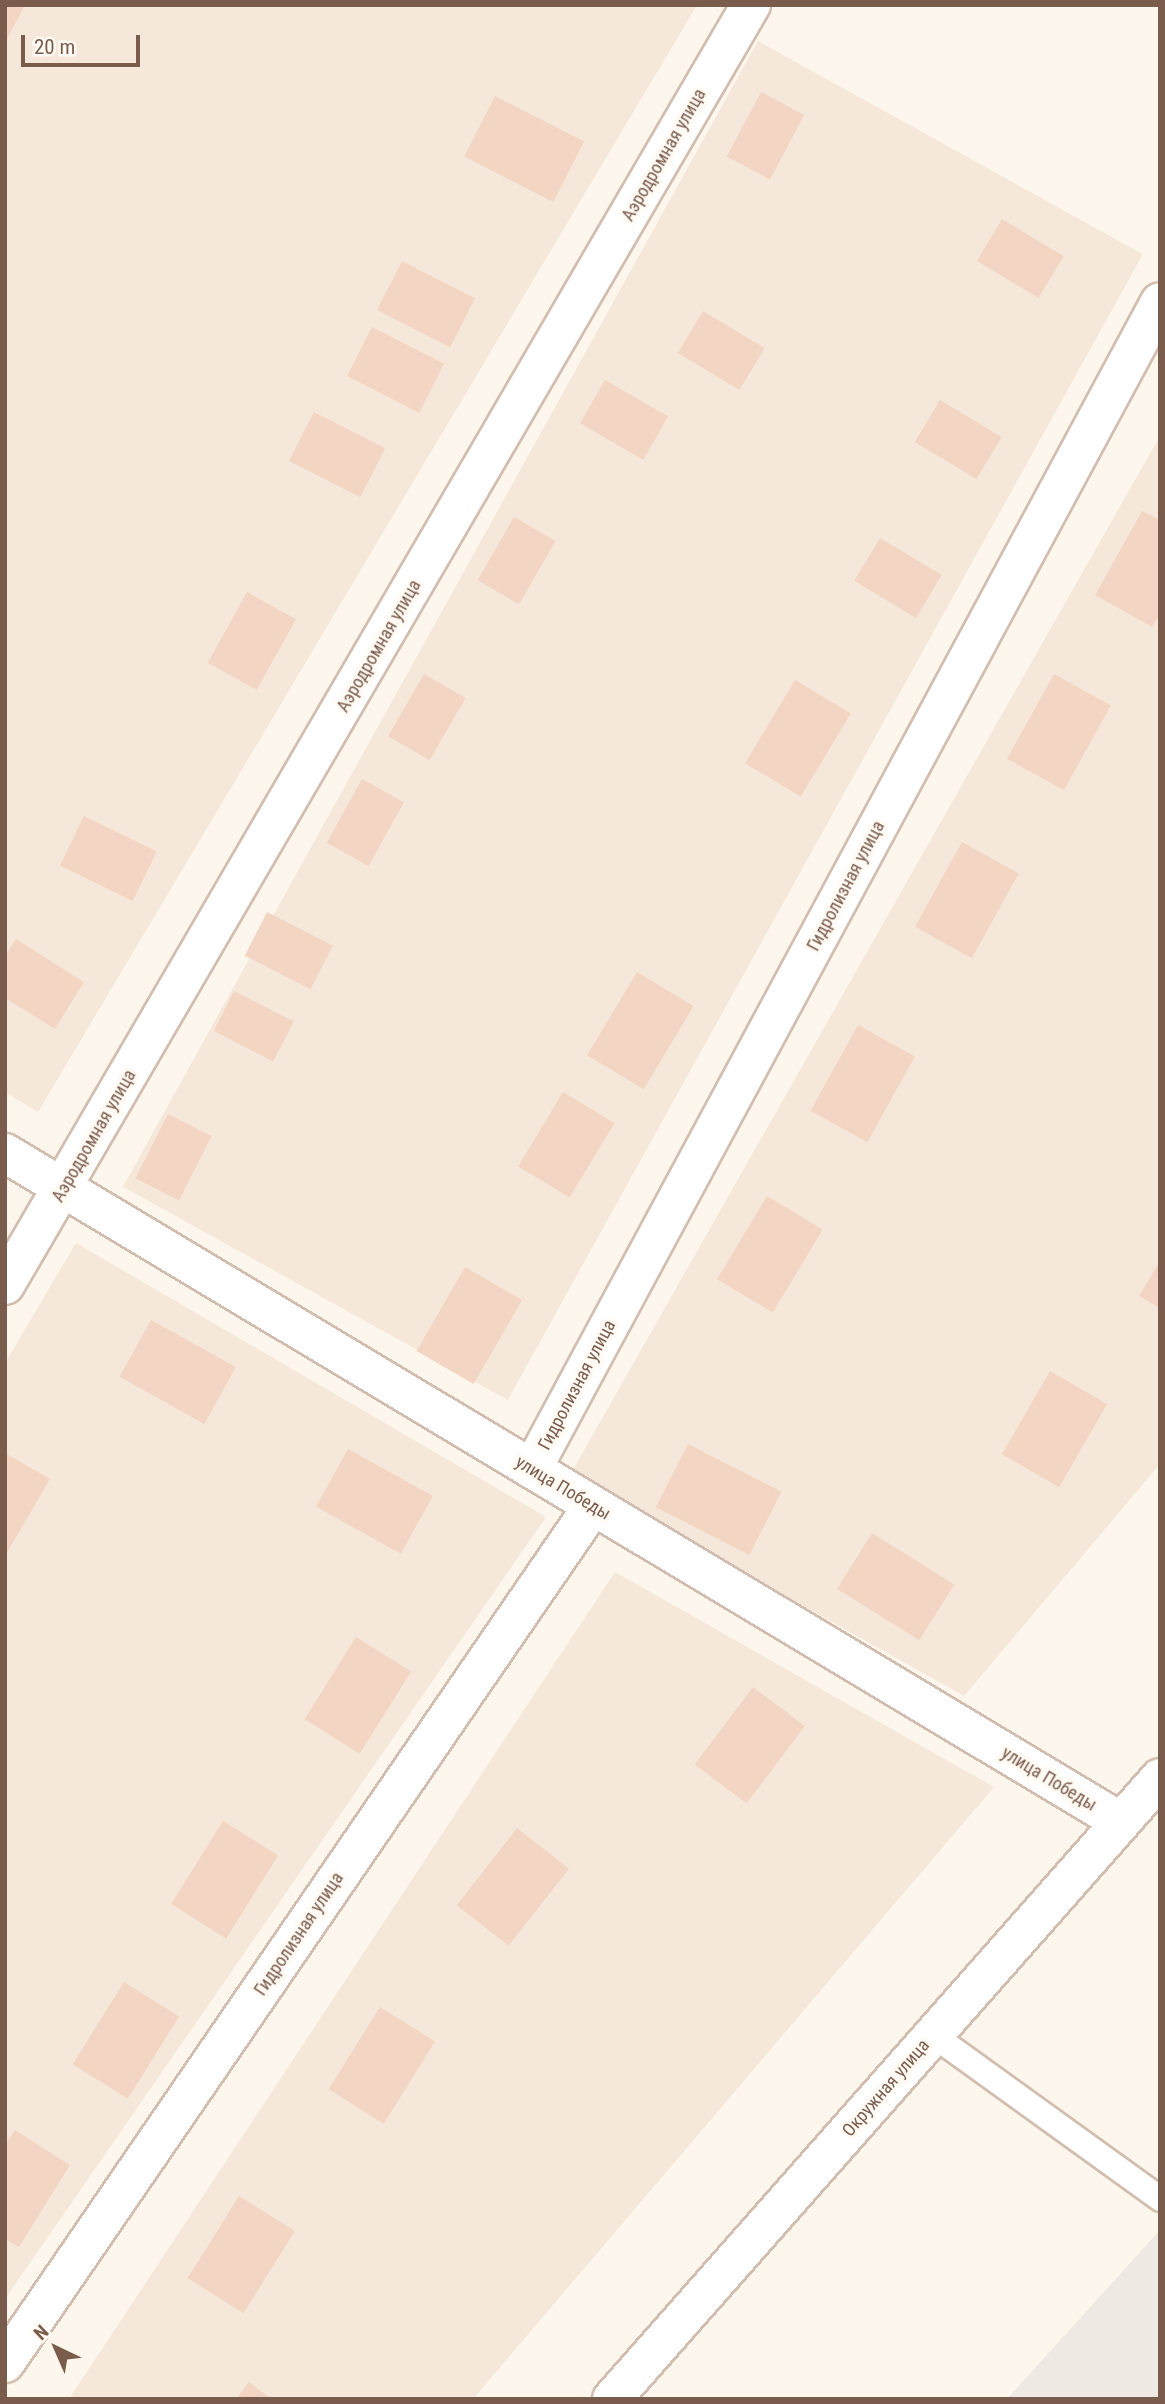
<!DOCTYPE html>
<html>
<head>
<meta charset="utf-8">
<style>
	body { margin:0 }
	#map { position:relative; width:1165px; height:2404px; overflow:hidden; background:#fdf6ec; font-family:"Roboto Condensed",sans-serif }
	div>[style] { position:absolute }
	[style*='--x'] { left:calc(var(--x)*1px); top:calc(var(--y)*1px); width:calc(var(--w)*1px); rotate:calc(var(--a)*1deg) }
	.residential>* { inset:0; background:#f5e8da; transform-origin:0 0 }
	.industrial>* { inset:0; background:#efe9e4 }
	.building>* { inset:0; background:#f3d5c3; transform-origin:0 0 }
	.roads { filter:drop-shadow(2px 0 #d1beb0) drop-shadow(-2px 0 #d1beb0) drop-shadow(0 2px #d1beb0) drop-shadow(0 -2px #d1beb0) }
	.lane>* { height:24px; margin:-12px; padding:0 12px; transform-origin:12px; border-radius:12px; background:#fff }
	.street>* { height:38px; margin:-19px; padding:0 19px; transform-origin:19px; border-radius:19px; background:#fff }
	.secondary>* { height:38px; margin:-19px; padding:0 19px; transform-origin:19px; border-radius:19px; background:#fff }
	span { translate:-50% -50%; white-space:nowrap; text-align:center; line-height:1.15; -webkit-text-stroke:7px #fffaf3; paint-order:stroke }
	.street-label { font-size:18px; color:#7a5c4d }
	.frame { position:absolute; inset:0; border:7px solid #7a5c4d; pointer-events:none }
	.north { position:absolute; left:21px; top:2313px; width:70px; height:70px; -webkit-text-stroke:5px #fffaf3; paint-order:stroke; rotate:316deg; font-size:19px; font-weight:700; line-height:28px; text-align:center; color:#7a5c4d }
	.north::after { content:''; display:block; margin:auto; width:24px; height:32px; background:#7a5c4d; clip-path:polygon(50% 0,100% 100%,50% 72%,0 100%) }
	.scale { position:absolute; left:21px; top:35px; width:119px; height:32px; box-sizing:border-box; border:4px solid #7a5c4d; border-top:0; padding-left:9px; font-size:21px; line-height:24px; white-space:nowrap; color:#7a5c4d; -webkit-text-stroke:5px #fffaf3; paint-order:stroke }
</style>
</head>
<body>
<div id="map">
	<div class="residential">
		<i style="clip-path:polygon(5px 5px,697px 5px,38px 1112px,5px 1092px)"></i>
		<i style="left:758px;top:41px;width:440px;height:1310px;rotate:29deg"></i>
		<i style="clip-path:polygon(1160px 436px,1160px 1464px,964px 1696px,570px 1475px)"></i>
		<i style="clip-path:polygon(76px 1243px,546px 1517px,5px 2299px,5px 1363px)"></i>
		<i style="clip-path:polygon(615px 1572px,994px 1787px,473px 2399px,69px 2399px)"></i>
	</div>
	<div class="industrial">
		<i style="clip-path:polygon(1160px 2230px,1160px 2399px,1007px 2399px)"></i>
	</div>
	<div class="building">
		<i style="clip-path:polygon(5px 5px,25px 5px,5px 43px)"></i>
		<i style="left:761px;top:92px;width:49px;height:73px;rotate:28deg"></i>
		<i style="left:495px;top:96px;width:100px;height:68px;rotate:27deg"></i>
		<i style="left:1002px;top:219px;width:72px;height:49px;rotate:31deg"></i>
		<i style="left:402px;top:261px;width:82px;height:55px;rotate:27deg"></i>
		<i style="left:703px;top:311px;width:72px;height:49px;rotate:31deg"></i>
		<i style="left:372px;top:327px;width:81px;height:55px;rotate:27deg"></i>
		<i style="left:605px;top:380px;width:73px;height:50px;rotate:30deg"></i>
		<i style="left:940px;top:400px;width:72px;height:49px;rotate:31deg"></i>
		<i style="left:314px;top:412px;width:80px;height:55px;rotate:27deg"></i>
		<i style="clip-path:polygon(1142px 511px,1160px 520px,1160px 614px,1152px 627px,1095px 595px)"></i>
		<i style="left:514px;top:517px;width:48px;height:73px;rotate:30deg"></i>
		<i style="left:880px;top:538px;width:72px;height:50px;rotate:31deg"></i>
		<i style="left:247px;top:592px;width:56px;height:81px;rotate:29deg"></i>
		<i style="left:424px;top:674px;width:48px;height:72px;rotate:30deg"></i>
		<i style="left:1054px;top:674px;width:65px;height:97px;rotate:29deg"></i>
		<i style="left:795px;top:680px;width:65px;height:97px;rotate:31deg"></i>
		<i style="left:362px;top:779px;width:48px;height:73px;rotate:29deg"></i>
		<i style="left:84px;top:816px;width:81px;height:55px;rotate:26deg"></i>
		<i style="left:962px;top:842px;width:65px;height:97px;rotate:29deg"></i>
		<i style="left:267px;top:912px;width:74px;height:49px;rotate:27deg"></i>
		<i style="clip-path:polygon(16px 939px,84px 982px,55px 1029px,5px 998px,5px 956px)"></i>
		<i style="left:637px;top:972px;width:66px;height:97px;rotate:31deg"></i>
		<i style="left:234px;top:991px;width:67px;height:45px;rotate:27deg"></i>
		<i style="left:858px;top:1025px;width:65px;height:98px;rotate:29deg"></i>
		<i style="left:563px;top:1092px;width:60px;height:87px;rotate:31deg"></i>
		<i style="left:168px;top:1114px;width:49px;height:72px;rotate:27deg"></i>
		<i style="left:767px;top:1196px;width:65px;height:97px;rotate:31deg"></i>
		<i style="clip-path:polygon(1160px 1261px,1160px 1308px,1139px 1296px)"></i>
		<i style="left:465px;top:1267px;width:66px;height:97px;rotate:30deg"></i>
		<i style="left:151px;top:1320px;width:97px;height:65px;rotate:29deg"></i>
		<i style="left:1050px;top:1371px;width:66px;height:96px;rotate:30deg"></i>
		<i style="left:688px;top:1444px;width:105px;height:71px;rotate:27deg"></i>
		<i style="left:348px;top:1449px;width:97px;height:66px;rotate:29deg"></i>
		<i style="clip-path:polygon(5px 1453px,50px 1479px,5px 1556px)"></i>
		<i style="left:872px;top:1533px;width:97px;height:66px;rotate:32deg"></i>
		<i style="left:356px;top:1637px;width:65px;height:97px;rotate:32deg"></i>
		<i style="left:753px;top:1687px;width:65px;height:97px;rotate:37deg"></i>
		<i style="left:223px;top:1821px;width:65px;height:98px;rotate:32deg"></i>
		<i style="left:517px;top:1828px;width:66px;height:98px;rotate:38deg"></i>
		<i style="left:124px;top:1982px;width:65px;height:97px;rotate:32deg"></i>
		<i style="left:380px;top:2007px;width:65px;height:97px;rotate:32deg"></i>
		<i style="clip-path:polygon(15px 2130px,70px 2165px,19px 2247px,5px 2239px,5px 2145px)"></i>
		<i style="left:239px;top:2196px;width:66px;height:97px;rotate:32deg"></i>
		<i style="clip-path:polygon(249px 2382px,271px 2399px,236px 2399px)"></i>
	</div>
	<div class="roads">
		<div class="lane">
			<i style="--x:933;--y:2035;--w:280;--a:35.8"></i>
		</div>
		<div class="street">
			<i style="--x:5;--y:1153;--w:1301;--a:30.94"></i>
			<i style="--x:5;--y:1285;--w:1482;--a:-59.77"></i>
			<i style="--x:532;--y:1469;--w:1325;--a:-61.71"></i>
			<i style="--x:5;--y:2363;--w:1039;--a:-55.55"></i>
		</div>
		<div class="secondary">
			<i style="--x:612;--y:2399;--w:828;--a:-48.57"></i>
		</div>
	</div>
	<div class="street-label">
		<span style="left:664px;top:155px;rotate:-60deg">Аэродромная улица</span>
		<span style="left:379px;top:646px;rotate:-60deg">Аэродромная улица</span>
		<span style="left:846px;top:886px;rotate:-62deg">Гидролизная улица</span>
		<span style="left:94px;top:1136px;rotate:-60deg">Аэродромная улица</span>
		<span style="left:577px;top:1385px;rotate:-62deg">Гидролизная улица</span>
		<span style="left:563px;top:1488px;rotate:31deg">улица Победы</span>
		<span style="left:1049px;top:1779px;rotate:31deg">улица Победы</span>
		<span style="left:299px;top:1934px;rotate:-56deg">Гидролизная улица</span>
		<span style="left:886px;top:2088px;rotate:-49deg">Окружная улица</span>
	</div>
	<div class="frame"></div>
	<div class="north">N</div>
	<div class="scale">20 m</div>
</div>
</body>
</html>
